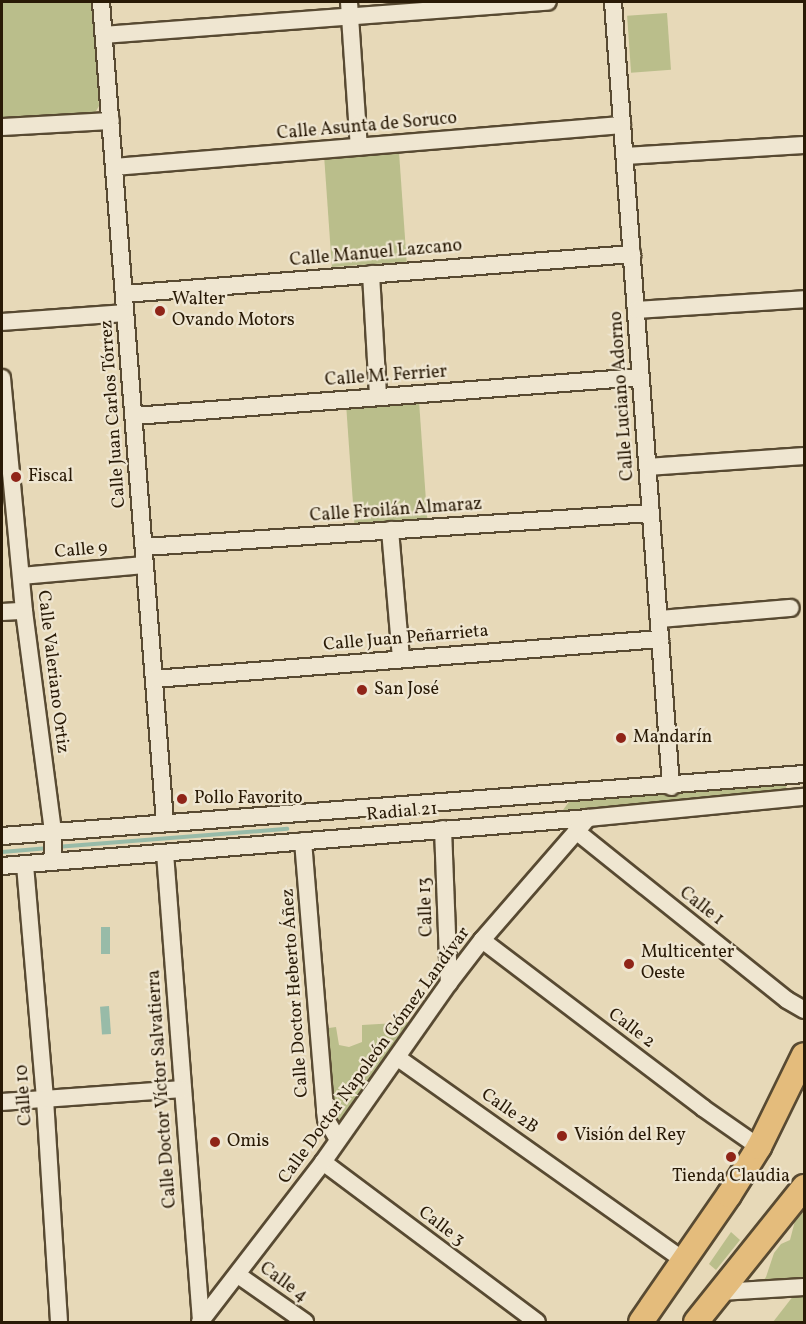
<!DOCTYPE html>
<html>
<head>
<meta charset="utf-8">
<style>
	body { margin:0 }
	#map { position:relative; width:806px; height:1324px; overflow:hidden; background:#e7d9b8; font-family:Vollkorn,serif }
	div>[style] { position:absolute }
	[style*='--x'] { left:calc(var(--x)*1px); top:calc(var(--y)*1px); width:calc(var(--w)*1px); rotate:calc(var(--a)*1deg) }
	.green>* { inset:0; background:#babe8b; transform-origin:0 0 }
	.water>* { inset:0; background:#98bba8; transform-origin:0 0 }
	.stream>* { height:4px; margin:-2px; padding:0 2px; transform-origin:2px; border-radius:2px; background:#98bba8 }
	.roads { filter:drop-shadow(2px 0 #584a32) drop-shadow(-2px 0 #584a32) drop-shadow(0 2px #584a32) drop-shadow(0 -2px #584a32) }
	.minor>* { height:16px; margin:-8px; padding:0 8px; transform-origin:8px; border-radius:8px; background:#efe6d1 }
	.highway>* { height:24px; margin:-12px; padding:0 12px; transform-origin:12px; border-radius:12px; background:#e4bc7c }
	.dots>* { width:16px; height:16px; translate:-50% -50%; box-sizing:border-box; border:3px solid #efe6d1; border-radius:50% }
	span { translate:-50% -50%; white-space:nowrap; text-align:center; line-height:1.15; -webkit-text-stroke:4.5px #efe6d1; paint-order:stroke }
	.street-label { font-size:18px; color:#291a06 }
	.poi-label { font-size:18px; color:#291a06 }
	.left { translate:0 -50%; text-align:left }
	.frame { position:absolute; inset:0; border:3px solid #291a06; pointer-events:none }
</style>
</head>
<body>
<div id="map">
	<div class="green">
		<i style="clip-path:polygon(2px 2px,93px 2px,99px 106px,96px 111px,86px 117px,2px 123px)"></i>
		<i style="left:667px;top:13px;width:57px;height:40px;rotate:86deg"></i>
		<i style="left:399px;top:152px;width:110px;height:75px;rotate:86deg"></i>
		<i style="left:419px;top:401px;width:119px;height:73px;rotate:86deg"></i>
		<i style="clip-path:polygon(785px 782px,787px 791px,565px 813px,563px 810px,571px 799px)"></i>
		<i style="clip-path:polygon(413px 1022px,343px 1120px,332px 1122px,322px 1029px,336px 1027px,339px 1045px,349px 1047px,362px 1042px,362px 1025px)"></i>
		<i style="clip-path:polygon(804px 1199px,804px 1281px,787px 1279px,784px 1283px,759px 1286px,766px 1277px,774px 1253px,781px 1244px,790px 1240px,797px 1213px)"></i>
		<i style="clip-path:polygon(731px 1232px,740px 1240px,716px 1270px,709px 1264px)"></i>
		<i style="clip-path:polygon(794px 1295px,804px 1295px,804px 1322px,773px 1322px)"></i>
	</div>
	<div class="water">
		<i style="left:101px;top:927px;width:9px;height:27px"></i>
		<i style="left:109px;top:1006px;width:28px;height:9px;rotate:86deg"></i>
	</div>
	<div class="stream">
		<i style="--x:56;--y:847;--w:232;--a:-4.5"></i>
		<i style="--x:2;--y:852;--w:47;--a:-4.9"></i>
	</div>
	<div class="roads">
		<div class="minor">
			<i style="--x:101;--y:2;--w:823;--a:85.54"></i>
			<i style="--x:349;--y:2;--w:145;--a:86.1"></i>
			<i style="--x:613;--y:2;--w:787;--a:85.77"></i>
			<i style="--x:104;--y:35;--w:445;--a:-4.3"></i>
			<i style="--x:2;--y:127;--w:109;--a:-3.2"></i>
			<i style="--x:625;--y:156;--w:179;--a:-3.5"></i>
			<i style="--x:114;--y:167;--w:510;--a:-4.73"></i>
			<i style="--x:371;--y:274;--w:123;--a:86.7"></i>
			<i style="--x:124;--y:294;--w:510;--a:-4.5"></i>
			<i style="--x:636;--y:310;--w:168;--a:-3.7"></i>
			<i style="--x:2;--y:322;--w:123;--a:-4.2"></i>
			<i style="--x:2;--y:378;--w:234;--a:84.6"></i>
			<i style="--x:24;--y:611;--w:223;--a:82.5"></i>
			<i style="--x:53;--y:832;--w:30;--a:90"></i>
			<i style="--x:134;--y:416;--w:508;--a:-4.4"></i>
			<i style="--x:648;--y:467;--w:156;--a:-4"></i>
			<i style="--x:390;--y:530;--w:129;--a:85.1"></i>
			<i style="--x:144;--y:547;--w:508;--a:-3.84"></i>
			<i style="--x:21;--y:576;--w:124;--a:-5.1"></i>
			<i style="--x:2;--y:612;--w:22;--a:-3"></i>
			<i style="--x:659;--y:619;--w:132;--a:-4.8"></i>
			<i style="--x:154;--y:679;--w:508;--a:-4.52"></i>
			<i style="--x:443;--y:829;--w:154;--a:87.8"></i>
			<i style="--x:576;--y:831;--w:270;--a:38.7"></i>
			<i style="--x:787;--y:1000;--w:20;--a:30"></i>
			<i style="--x:2;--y:836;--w:804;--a:-4.42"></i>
			<i style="--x:303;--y:841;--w:271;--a:85.3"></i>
			<i style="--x:325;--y:1111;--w:8;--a:83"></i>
			<i style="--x:326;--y:1119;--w:24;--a:60"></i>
			<i style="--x:165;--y:853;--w:470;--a:85.6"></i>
			<i style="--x:25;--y:865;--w:235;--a:85.1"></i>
			<i style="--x:45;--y:1099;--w:223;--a:86.4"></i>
			<i style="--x:2;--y:866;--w:588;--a:-4.68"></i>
			<i style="--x:588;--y:818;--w:217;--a:-5.6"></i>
			<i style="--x:482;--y:940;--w:278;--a:37.2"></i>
			<i style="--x:703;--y:1108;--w:68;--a:34.9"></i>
			<i style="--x:398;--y:1058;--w:352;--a:35.3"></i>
			<i style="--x:2;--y:1102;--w:180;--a:-4.1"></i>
			<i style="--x:323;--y:1162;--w:267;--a:36.8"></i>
			<i style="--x:238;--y:1275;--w:82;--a:35"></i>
			<i style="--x:720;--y:1292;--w:84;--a:-3.4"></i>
			<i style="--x:200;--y:1322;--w:202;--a:-52.4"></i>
			<i style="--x:323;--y:1162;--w:219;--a:-54.9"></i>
			<i style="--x:449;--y:983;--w:54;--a:-52.5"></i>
			<i style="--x:482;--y:940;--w:162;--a:-49"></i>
		</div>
		<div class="highway">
			<i style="--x:641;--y:1322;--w:155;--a:-55.3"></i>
			<i style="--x:729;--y:1195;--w:57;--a:-58"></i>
			<i style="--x:759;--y:1147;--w:102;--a:-63.9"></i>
			<i style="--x:696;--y:1322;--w:173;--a:-51.3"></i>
		</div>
	</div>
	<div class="dots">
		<i style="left:160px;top:311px;background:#8f2418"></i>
		<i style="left:16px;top:477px;background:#8f2418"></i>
		<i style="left:362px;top:690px;background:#8f2418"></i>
		<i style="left:621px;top:738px;background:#8f2418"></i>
		<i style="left:182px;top:799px;background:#8f2418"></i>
		<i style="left:629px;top:964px;background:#8f2418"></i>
		<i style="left:562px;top:1136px;background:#8f2418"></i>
		<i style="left:215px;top:1142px;background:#8f2418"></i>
		<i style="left:731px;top:1157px;background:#8f2418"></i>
	</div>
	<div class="street-label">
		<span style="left:367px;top:127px;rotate:-5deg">Calle Asunta de Soruco</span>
		<span style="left:376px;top:254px;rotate:-5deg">Calle Manuel Lazcano</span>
		<span style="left:386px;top:377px;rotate:-4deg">Calle M. Ferrier</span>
		<span style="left:623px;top:396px;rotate:-94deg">Calle Luciano Adorno</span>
		<span style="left:114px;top:414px;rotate:-94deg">Calle Juan Carlos Tórrez</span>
		<span style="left:396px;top:511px;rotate:-4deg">Calle Froilán Almaraz</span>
		<span style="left:81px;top:551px;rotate:-5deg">Calle 9</span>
		<span style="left:406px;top:639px;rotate:-5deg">Calle Juan Peñarrieta</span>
		<span style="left:52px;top:672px;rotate:83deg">Calle Valeriano Ortiz</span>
		<span style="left:402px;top:813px;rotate:-5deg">Radial 21</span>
		<span style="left:427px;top:907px;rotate:-92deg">Calle 13</span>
		<span style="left:701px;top:907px;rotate:38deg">Calle 1</span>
		<span style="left:296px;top:993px;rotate:-94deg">Calle Doctor Heberto Áñez</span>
		<span style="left:631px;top:1029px;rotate:37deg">Calle 2</span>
		<span style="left:375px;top:1056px;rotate:-54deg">Calle Doctor Napoleón Gómez Landívar</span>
		<span style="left:163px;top:1089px;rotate:-94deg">Calle Doctor Víctor Salvatierra</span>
		<span style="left:25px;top:1095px;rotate:-94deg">Calle 10</span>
		<span style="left:509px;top:1112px;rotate:35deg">Calle 2B</span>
		<span style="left:441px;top:1227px;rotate:37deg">Calle 3</span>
		<span style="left:283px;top:1283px;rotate:36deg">Calle 4</span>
	</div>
	<div class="poi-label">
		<span class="left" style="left:172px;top:311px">Walter<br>Ovando Motors</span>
		<span class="left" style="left:28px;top:477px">Fiscal</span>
		<span class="left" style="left:374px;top:690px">San José</span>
		<span class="left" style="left:633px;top:738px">Mandarín</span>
		<span class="left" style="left:194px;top:799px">Pollo Favorito</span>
		<span class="left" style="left:641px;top:964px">Multicenter<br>Oeste</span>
		<span class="left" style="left:574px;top:1136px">Visión del Rey</span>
		<span class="left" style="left:227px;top:1142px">Omis</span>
		<span style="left:731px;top:1177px">Tienda Claudia</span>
	</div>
	<div class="frame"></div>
</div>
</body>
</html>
